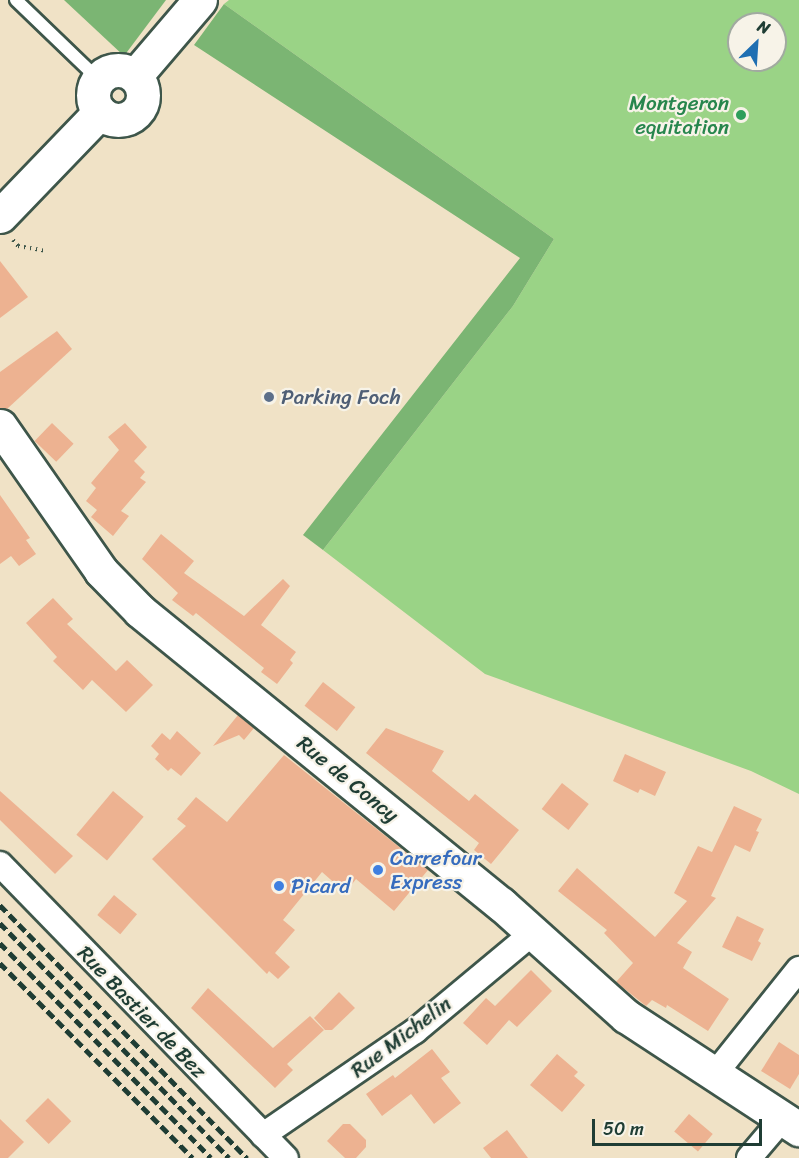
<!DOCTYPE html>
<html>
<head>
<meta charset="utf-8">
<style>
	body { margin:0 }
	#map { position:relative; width:799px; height:1158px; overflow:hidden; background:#f0e2c6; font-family:Sriracha,sans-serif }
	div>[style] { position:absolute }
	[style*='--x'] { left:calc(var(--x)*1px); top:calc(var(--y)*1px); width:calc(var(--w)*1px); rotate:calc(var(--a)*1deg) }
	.green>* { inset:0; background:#9ad386 }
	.forest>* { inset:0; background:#7bb573 }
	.building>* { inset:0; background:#edb291; transform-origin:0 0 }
	.path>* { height:4px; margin-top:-2px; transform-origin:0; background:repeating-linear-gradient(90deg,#3e564a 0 1.5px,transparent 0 6px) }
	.roads { filter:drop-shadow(2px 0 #3e564a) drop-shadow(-2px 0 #3e564a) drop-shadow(0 2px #3e564a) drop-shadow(0 -2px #3e564a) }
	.lane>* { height:12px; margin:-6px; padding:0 6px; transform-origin:6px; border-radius:6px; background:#fff }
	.street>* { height:24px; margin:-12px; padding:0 12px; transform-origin:12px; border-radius:12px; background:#fff }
	.secondary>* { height:33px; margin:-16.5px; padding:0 16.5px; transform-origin:16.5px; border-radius:16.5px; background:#fff }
	.secondary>.ring { margin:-16.5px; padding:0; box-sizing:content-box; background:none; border:33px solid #fff; border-radius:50% }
	.rail>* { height:4.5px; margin-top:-2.25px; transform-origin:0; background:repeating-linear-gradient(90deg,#1f3d34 0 9px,transparent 0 13.5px) }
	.dots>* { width:16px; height:16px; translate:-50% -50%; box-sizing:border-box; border:3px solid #f7f3e8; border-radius:50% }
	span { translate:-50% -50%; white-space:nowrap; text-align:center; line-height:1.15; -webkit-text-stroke:4.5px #f7f3e8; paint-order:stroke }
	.leisure-label { font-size:21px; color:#27864d }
	.right { translate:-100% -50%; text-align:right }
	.service-label { font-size:21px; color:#4e5e75 }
	.left { translate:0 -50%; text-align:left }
	.street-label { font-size:21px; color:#1f3d34 }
	.shop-label { font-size:21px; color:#366cbe }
	.north { position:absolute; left:727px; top:12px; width:60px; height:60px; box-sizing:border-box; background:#f7f3e8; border:2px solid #a1aaa0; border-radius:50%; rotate:25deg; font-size:16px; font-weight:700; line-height:24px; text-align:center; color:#1f3d34 }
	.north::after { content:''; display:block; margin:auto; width:21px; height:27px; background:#1f6fb2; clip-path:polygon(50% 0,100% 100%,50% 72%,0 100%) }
	.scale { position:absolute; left:592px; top:1119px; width:170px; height:27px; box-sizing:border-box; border:3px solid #1f3d34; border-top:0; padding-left:8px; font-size:18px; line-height:21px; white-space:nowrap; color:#1f3d34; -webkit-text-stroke:4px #f7f3e8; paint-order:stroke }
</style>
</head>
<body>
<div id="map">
	<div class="green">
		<i style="clip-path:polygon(evenodd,229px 0,799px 0,799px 794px,751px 771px,485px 674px,323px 550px,513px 306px,554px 239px,224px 4px,229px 0,739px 24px,775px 24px,775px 60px,739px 60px,739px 24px)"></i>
	</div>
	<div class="forest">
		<i style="clip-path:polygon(64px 0,166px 0,124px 56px)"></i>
		<i style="clip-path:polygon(224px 4px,554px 239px,513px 306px,323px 550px,303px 535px,520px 258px,194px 45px)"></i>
	</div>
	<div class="building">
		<i style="clip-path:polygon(0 261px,28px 297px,0 318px)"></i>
		<i style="clip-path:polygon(57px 331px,72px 349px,7px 409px,0 408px,0 372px)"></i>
		<i style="left:52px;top:423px;width:30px;height:25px;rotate:44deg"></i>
		<i style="clip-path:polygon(125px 423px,147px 447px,134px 461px,145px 472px,140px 478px,146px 482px,121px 511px,129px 516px,113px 536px,91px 517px,97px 510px,86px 501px,96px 488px,91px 483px,119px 450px,108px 437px)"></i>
		<i style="clip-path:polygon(0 495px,30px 538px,26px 540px,36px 554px,19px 566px,11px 556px,0 564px)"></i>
		<i style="clip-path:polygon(161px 534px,194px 561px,184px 573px,244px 616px,283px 579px,290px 586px,261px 625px,296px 652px,290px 660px,293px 663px,277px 684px,261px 672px,264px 668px,243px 651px,196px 613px,193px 616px,172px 600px,178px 593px,142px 559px)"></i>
		<i style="clip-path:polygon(53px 598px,73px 619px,67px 624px,116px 671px,127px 660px,153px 685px,126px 712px,92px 680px,83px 690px,53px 661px,57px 657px,26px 623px)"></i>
		<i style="left:323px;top:682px;width:41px;height:30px;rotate:38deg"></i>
		<i style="clip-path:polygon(238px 715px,254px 728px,244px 740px,239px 735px,213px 746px)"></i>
		<i style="clip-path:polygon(386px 728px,444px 751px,432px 771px,469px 801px,475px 794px,519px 830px,491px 864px,474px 850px,479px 843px,366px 753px)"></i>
		<i style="clip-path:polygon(177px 731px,201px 753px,181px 776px,171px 768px,168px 771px,155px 759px,159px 754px,151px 746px,162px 733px,170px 740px)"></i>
		<i style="clip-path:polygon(625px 754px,666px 772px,655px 796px,640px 789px,638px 793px,613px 781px)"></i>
		<i style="clip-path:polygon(284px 755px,428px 870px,394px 911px,356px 879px,349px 888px,343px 882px,339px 887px,322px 872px,283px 920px,295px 930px,275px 953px,290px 967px,278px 979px,269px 971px,267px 974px,152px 859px,186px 826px,177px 819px,196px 797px,227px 822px)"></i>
		<i style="left:562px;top:783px;width:34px;height:33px;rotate:38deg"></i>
		<i style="clip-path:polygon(0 791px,73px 856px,55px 874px,0 820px)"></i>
		<i style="left:113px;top:791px;width:40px;height:57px;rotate:40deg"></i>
		<i style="clip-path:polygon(734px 806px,762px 819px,756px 831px,759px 832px,750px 852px,735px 845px,711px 896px,716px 898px,677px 943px,692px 952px,683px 968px,729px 999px,708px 1031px,667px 1005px,666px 1008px,652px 1000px,646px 1006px,616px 982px,633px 963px,604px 933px,607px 930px,558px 891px,577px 868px,655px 937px,687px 901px,674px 893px,698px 846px,712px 852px)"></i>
		<i style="left:114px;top:895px;width:30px;height:26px;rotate:40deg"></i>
		<i style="clip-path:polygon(737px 916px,764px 929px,758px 941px,761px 943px,752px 961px,722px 947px)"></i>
		<i style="clip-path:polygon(531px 970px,552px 991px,517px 1027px,509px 1020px,487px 1045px,463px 1023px,486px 998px,495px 1006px)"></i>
		<i style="clip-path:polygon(208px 988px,273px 1048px,310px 1016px,324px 1030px,287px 1064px,293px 1070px,275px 1088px,191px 1008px)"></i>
		<i style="clip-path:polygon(339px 992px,355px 1008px,332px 1030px,325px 1030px,314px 1018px)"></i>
		<i style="clip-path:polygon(779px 1042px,799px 1055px,799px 1074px,790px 1089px,761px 1071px)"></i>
		<i style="clip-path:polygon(432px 1049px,450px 1072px,441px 1078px,461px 1103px,434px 1124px,411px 1094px,382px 1116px,366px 1094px,393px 1075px,395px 1078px)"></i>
		<i style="clip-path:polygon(557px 1054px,578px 1072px,574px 1076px,585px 1085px,562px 1112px,530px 1085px)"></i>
		<i style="left:48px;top:1098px;width:33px;height:32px;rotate:45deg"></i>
		<i style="left:689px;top:1114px;width:31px;height:23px;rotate:40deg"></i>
		<i style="clip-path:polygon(0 1119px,24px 1142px,8px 1158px,0 1158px)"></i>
		<i style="clip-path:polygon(343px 1124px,350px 1124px,366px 1140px,366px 1147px,356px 1158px,345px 1158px,327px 1141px)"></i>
		<i style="clip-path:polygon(507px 1130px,528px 1158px,491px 1158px,483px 1148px)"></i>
	</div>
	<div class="path">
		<i style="--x:13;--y:240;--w:8;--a:50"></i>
		<i style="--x:18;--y:246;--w:28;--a:10"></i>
	</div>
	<div class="roads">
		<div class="lane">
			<i style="--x:16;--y:0;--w:114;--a:43.9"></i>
		</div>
		<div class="street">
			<i style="--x:0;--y:864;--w:410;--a:45.8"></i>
			<i style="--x:714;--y:1075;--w:136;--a:-51.3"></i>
			<i style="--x:263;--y:1135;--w:184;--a:-34.4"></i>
			<i style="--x:415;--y:1031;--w:155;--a:-39.8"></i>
			<i style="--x:749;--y:1158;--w:52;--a:-49.6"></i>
		</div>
		<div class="secondary">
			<i class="ring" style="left:93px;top:70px;width:17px;height:17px"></i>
			<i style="--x:135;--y:76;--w:100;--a:-49.5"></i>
			<i style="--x:0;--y:216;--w:144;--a:-46.1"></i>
			<i style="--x:0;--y:426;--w:177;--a:55.1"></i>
			<i style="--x:101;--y:571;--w:56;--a:45.7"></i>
			<i style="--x:140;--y:611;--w:465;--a:39.1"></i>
			<i style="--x:501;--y:904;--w:168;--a:41.9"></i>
			<i style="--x:626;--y:1016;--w:207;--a:33.2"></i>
		</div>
	</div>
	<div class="rail">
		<i style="--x:0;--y:905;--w:354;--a:45.7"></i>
		<i style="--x:0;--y:923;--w:328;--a:45.7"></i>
		<i style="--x:0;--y:943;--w:301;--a:45.5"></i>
		<i style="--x:0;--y:963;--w:274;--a:45.3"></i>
	</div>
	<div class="dots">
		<i style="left:741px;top:115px;background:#2e9e5b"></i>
		<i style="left:269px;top:397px;background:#5c6f8a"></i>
		<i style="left:378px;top:870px;background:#3f7fe0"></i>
		<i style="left:279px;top:886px;background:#3f7fe0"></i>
	</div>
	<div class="leisure-label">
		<span class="right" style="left:729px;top:115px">Montgeron<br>equitation</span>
	</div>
	<div class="service-label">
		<span class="left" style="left:281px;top:397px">Parking Foch</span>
	</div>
	<div class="street-label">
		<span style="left:348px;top:779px;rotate:39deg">Rue de Concy</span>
		<span style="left:142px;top:1012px;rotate:46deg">Rue Bastier de Bez</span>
		<span style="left:401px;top:1037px;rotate:-37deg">Rue Michelin</span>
	</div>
	<div class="shop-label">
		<span class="left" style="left:390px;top:870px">Carrefour<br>Express</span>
		<span class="left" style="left:291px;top:886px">Picard</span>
	</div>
	<div class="north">N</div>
	<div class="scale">50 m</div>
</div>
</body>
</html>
